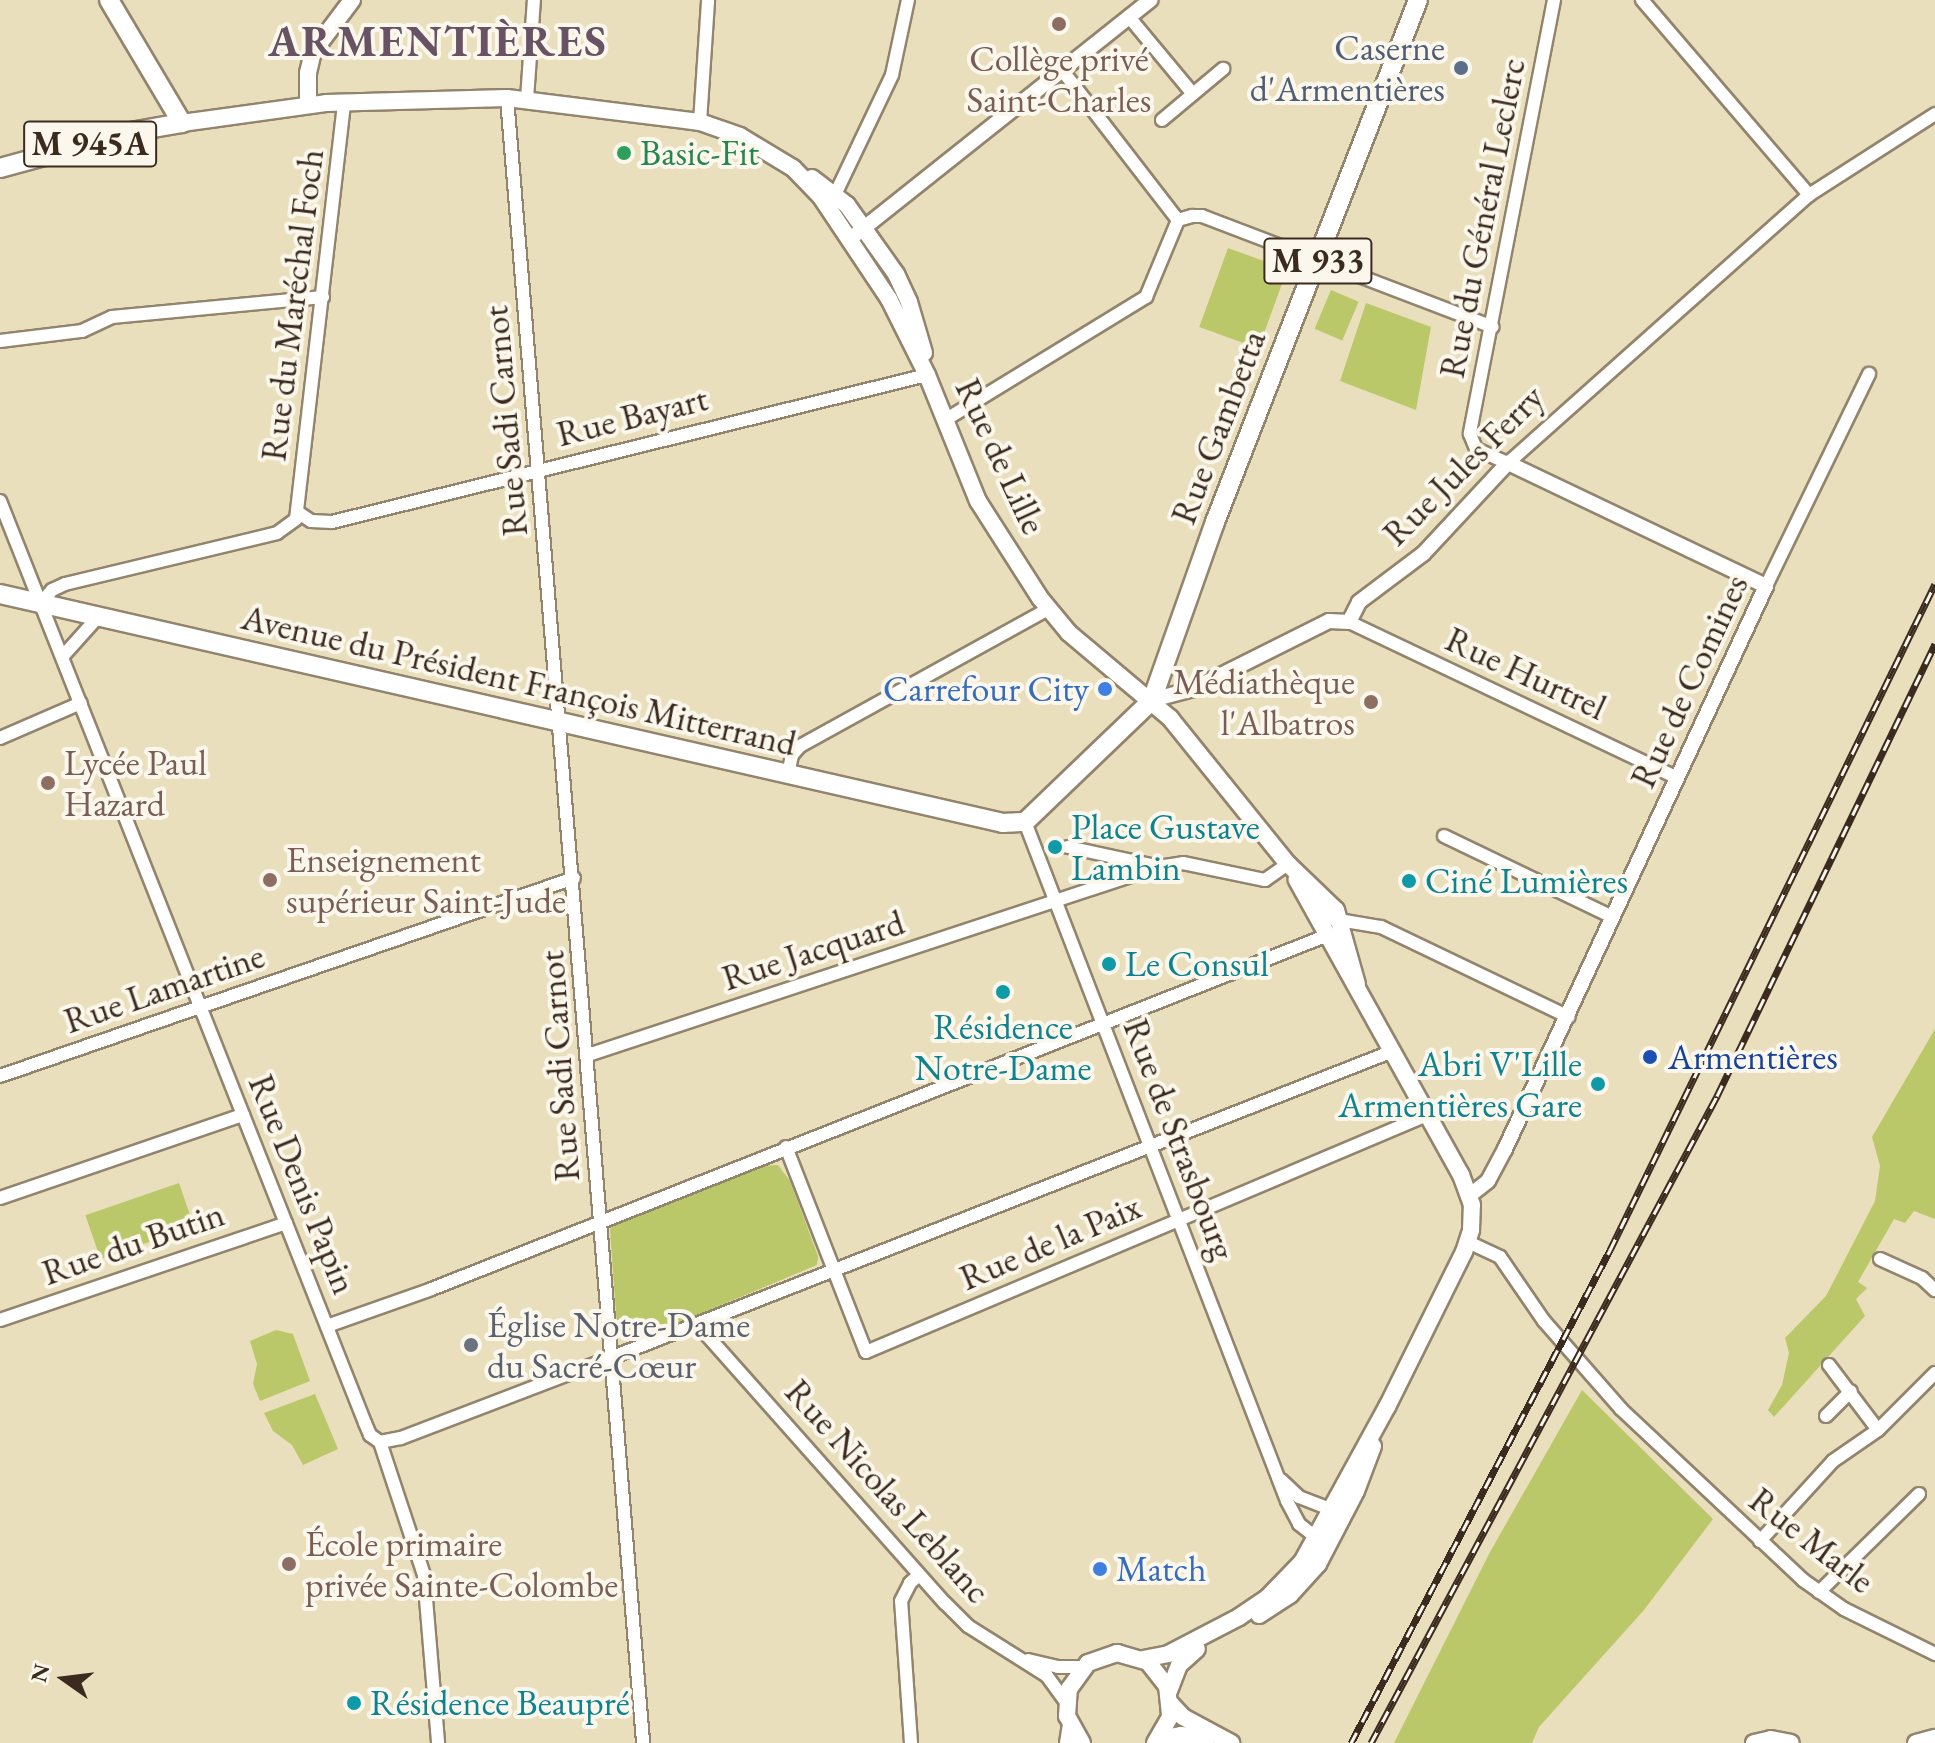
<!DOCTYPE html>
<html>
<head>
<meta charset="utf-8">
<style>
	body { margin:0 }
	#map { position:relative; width:1935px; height:1743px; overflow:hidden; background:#eadfbc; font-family:"EB Garamond",serif }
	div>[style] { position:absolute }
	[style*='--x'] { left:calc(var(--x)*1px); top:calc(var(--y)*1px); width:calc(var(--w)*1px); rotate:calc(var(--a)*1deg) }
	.green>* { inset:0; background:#bbc86a; transform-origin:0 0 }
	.roads { filter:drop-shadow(2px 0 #92846d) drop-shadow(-2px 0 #92846d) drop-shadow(0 2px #92846d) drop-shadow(0 -2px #92846d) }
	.minor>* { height:12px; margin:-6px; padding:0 6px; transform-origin:6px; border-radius:6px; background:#fff }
	.tertiary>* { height:14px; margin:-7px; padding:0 7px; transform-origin:7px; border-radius:7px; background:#fff }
	.secondary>* { height:16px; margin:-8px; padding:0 8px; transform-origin:8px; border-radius:8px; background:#fff }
	.primary>* { height:18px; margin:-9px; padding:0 9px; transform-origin:9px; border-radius:9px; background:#fff }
	.rail>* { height:7px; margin-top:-3.5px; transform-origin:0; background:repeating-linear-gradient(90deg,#fbf7ec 0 12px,#3b2a1e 0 24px); box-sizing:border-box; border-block:2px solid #3b2a1e }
	.dots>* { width:22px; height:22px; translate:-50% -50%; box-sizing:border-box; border:4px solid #fbf7ec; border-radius:50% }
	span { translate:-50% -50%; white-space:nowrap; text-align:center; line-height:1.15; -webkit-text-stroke:8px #fbf7ec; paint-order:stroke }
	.shield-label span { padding:2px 6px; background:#fbf7ec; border:2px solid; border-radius:6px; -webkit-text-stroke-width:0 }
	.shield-label { font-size:34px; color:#3b2a1e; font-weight:700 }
	.service-label { font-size:36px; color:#4e5e75 }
	.right { translate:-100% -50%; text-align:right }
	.education-label { font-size:36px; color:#785e54 }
	.left { translate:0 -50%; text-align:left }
	.leisure-label { font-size:36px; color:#27864d }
	.street-label { font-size:36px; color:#3b2a1e }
	.shop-label { font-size:36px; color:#366cbe }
	.culture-label { font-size:36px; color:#0d838f }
	.transit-label { font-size:36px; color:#164399 }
	.worship-label { font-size:36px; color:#5b616d }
	.district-label { font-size:44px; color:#675364; font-weight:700; letter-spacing:2px }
	.north { position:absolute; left:24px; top:1639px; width:80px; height:80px; -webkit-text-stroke:6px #fbf7ec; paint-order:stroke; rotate:284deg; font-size:22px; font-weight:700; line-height:32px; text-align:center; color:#3b2a1e }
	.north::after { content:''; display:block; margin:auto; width:28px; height:36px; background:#3b2a1e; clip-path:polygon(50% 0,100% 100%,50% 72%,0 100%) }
</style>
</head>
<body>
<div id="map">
	<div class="green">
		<i style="left:1228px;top:248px;width:63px;height:84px;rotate:20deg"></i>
		<i style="left:1331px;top:290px;width:30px;height:42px;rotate:23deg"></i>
		<i style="clip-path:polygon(1366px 303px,1431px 327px,1416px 410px,1340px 381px)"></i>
		<i style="clip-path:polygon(1935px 1029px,1935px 1219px,1914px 1211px,1905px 1223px,1894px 1219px,1858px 1282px,1867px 1288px,1856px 1299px,1865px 1316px,1774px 1417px,1768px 1410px,1782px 1385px,1789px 1353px,1785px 1338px,1826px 1296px,1875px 1201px,1880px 1166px,1872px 1137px)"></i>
		<i style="clip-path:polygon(778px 1165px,790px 1181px,818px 1256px,817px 1265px,635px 1341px,622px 1338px,617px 1327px,610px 1230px,614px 1223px,762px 1166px)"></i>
		<i style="left:179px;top:1183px;width:46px;height:99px;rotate:71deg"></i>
		<i style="clip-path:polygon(276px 1330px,293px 1334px,310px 1381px,260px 1401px,253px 1384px,257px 1364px,250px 1341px)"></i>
		<i style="clip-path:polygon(1582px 1390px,1713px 1519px,1644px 1610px,1539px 1727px,1532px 1743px,1394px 1743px,1490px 1552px)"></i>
		<i style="clip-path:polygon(315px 1394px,338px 1449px,303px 1465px,292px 1445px,273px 1431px,264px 1413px)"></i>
	</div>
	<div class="roads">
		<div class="minor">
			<i style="--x:1554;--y:0;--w:442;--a:101"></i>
			<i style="--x:1470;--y:434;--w:16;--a:68"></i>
			<i style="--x:1476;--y:449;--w:35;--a:24"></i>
			<i style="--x:1508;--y:463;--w:403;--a:-41.7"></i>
			<i style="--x:1809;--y:195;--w:150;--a:-32.7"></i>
			<i style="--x:1642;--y:0;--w:257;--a:49.4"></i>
			<i style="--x:1129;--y:17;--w:100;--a:50.3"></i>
			<i style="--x:1062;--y:70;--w:190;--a:52.3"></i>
			<i style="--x:507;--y:98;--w:1651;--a:85.27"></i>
			<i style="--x:527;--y:99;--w:99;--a:-86"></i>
			<i style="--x:1162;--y:120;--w:80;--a:-39.9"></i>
			<i style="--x:700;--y:122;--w:122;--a:-86.2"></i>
			<i style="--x:832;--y:201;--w:140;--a:-64.5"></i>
			<i style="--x:892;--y:75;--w:77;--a:-78"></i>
			<i style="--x:0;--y:341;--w:83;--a:-7"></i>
			<i style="--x:82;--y:331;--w:33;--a:-25"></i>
			<i style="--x:112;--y:317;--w:212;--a:-5.4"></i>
			<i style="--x:945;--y:420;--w:236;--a:-31.5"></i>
			<i style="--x:1146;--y:297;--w:83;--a:-67.4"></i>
			<i style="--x:1178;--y:220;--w:15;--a:-16"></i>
			<i style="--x:1192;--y:216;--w:10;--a:0"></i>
			<i style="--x:1202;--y:216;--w:311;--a:20.9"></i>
			<i style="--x:0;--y:501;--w:992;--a:68.4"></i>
			<i style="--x:365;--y:1423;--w:13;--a:67"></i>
			<i style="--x:370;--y:1435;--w:12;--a:35"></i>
			<i style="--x:380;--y:1442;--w:140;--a:71.7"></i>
			<i style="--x:424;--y:1575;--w:169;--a:85.2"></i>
			<i style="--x:299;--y:513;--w:14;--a:34"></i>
			<i style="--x:311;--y:521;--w:21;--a:3"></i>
			<i style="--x:332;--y:522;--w:613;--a:-13.88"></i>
			<i style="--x:1766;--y:586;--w:236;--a:-64.1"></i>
			<i style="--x:40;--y:604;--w:18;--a:-49"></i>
			<i style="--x:52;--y:590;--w:14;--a:-25"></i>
			<i style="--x:65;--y:584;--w:218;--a:-13.5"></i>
			<i style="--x:277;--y:533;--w:24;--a:-36"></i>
			<i style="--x:296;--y:519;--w:419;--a:-83.4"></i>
			<i style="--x:1349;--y:622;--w:363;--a:25.4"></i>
			<i style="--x:63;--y:656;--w:52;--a:-48.1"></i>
			<i style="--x:0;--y:738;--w:88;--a:-23.4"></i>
			<i style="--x:788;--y:774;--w:19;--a:-78"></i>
			<i style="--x:792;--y:755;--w:12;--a:-48"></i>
			<i style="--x:800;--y:746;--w:283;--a:-28.9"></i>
			<i style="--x:1025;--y:822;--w:728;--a:68.9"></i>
			<i style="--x:1287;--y:1501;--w:26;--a:62"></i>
			<i style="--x:1299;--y:1524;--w:29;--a:38"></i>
			<i style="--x:1444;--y:836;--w:187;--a:25.7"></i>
			<i style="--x:1068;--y:847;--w:89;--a:12.3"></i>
			<i style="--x:1317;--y:903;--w:23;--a:45"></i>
			<i style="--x:1333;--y:919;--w:49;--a:9.5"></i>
			<i style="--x:1381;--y:927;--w:208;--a:25.6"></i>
			<i style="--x:588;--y:1055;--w:600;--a:-18.25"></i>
			<i style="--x:1158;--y:867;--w:25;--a:-9"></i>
			<i style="--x:1183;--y:863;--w:84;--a:11.7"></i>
			<i style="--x:1265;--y:880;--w:28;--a:-35"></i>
			<i style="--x:1288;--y:864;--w:6;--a:51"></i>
			<i style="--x:0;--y:1076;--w:607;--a:-19.03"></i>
			<i style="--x:786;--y:1147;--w:220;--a:68.7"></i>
			<i style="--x:866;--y:1352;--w:609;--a:-22.9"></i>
			<i style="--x:0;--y:1198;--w:257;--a:-18.9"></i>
			<i style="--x:1468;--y:1242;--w:35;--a:25"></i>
			<i style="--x:1500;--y:1257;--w:78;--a:55.5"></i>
			<i style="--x:1544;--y:1321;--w:117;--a:48.8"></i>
			<i style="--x:1621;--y:1409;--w:250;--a:43.2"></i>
			<i style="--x:1803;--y:1580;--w:50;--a:35.3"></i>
			<i style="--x:1844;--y:1609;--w:102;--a:26.3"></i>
			<i style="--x:1880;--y:1259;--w:46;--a:24.3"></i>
			<i style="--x:1922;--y:1278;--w:18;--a:43"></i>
			<i style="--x:0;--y:1320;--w:302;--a:-18.7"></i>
			<i style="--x:697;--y:1324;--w:373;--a:48.4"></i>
			<i style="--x:945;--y:1603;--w:33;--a:45"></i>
			<i style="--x:968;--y:1626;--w:93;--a:32.3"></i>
			<i style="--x:1047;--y:1676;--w:34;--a:54"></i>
			<i style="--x:327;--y:1326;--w:108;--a:-19.4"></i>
			<i style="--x:429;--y:1290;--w:967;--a:-21.55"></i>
			<i style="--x:1829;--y:1365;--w:81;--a:53"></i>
			<i style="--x:1826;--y:1416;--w:35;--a:-45"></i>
			<i style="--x:380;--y:1442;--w:21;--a:-11"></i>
			<i style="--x:401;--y:1438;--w:224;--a:-20.9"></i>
			<i style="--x:610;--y:1358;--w:841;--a:-21.41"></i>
			<i style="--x:1281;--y:1480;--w:25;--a:43"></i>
			<i style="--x:1299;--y:1497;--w:42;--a:21"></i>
			<i style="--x:1760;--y:1541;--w:108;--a:-47.6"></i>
			<i style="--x:1833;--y:1461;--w:55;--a:-34.6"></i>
			<i style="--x:1878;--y:1430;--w:81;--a:-45"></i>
			<i style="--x:1819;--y:1592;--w:140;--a:-44.4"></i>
			<i style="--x:1028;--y:1660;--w:31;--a:13"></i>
			<i style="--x:1058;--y:1667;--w:25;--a:0"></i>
			<i style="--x:911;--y:1743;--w:142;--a:-94"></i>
			<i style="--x:901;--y:1601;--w:20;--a:-63"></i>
			<i style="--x:910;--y:1583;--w:12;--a:-42"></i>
		</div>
		<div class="tertiary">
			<i style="--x:850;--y:239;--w:384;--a:-38.5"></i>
			<i style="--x:1152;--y:700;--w:42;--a:-15"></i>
			<i style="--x:1193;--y:689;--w:152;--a:-26.6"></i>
			<i style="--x:1329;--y:621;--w:20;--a:3"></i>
			<i style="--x:1349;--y:622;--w:22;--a:-63"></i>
			<i style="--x:1359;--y:602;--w:80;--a:-36.9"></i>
			<i style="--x:1423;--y:554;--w:125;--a:-47"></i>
			<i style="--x:1508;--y:463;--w:286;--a:25.5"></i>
			<i style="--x:1766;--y:586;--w:621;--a:114.87"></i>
			<i style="--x:1505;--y:1149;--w:36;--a:118"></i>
			<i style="--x:1488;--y:1181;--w:23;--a:142"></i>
			<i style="--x:1067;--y:1743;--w:19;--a:-81"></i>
		</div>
		<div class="secondary">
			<i style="--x:308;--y:105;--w:32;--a:-90"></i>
			<i style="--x:308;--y:73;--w:22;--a:-77"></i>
			<i style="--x:313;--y:52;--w:65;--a:-53.1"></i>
			<i style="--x:182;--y:123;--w:145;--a:-7.9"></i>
			<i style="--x:326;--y:103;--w:181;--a:-1.6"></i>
			<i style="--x:507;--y:98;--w:194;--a:7.1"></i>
			<i style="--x:700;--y:122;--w:42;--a:19.3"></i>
			<i style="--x:740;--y:136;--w:62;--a:31.1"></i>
			<i style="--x:793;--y:168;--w:40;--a:46"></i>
			<i style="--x:821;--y:197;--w:123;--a:56.3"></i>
			<i style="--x:889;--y:299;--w:85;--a:63.4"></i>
			<i style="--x:927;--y:375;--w:136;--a:68"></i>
			<i style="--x:978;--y:501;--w:115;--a:57.4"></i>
			<i style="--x:1040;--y:598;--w:45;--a:50.4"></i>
			<i style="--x:1069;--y:633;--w:132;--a:40.1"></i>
			<i style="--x:1170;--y:718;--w:188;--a:51.1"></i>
			<i style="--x:1288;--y:864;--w:66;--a:43.8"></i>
			<i style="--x:1336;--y:910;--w:77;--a:74.2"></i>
			<i style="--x:812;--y:178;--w:44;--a:37.6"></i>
			<i style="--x:847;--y:205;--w:85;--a:54.6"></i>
			<i style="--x:896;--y:274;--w:31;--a:65"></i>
			<i style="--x:909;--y:302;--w:53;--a:73.6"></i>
			<i style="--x:1259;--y:1615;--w:37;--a:-33"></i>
			<i style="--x:1290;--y:1595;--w:42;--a:-47.9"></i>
			<i style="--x:1318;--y:1564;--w:82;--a:-62.5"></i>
			<i style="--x:1356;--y:1491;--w:48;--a:-69.3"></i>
			<i style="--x:1143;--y:1659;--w:25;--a:-11"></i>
			<i style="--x:1168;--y:1654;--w:80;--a:-27.5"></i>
			<i style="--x:1239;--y:1617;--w:34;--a:-34"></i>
			<i style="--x:1267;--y:1598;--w:50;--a:-45.8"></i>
			<i style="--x:1302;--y:1562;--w:177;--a:-61.3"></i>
			<i style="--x:1387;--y:1407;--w:173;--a:-63.6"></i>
			<i style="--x:1464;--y:1252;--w:23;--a:-72"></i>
			<i style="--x:1471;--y:1230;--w:25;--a:-88"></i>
			<i style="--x:1472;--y:1205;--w:32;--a:-110"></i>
			<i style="--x:1461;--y:1175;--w:338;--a:-119.1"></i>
			<i style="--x:1169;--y:1691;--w:28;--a:-69"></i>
			<i style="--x:1179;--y:1665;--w:24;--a:-42"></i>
			<i style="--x:1171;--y:1704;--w:18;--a:47"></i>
			<i style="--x:1183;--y:1717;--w:55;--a:28.4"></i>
			<i style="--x:1159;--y:1739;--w:22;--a:-10"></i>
			<i style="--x:1181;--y:1735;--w:27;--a:4"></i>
			<i style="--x:1082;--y:1743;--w:31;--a:-119"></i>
			<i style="--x:1067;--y:1716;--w:27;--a:-86"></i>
			<i style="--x:1069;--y:1689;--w:32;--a:-54"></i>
			<i style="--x:1088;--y:1663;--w:31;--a:-19"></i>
			<i style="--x:1117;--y:1653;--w:32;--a:16"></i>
			<i style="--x:1148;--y:1662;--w:31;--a:52"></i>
			<i style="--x:1167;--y:1686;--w:31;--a:84"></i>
			<i style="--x:1170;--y:1717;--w:30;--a:120"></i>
			<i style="--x:1754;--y:1743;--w:17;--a:-13"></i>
			<i style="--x:1771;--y:1739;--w:20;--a:11"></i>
			<i style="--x:1916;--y:1743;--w:20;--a:-15"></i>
		</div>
		<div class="primary">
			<i style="--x:0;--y:168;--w:141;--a:-15.2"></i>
			<i style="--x:136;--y:131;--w:47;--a:-9.9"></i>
			<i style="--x:182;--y:123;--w:143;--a:-120.7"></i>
			<i style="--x:0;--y:594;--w:1029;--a:12.86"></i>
			<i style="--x:1003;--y:823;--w:22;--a:-3"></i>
			<i style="--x:1025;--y:822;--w:176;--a:-43.8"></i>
			<i style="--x:1152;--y:700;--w:189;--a:-70.5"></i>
			<i style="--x:1215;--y:522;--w:560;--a:-68.75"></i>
		</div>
	</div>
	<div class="rail">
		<i style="--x:1351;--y:1743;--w:557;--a:-62.28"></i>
		<i style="--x:1610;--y:1250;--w:741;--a:-63.99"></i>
		<i style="--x:1371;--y:1743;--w:734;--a:-61.86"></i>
		<i style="--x:1717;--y:1096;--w:502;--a:-64.25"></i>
	</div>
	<div class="dots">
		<i style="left:1059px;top:24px;background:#8d6e63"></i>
		<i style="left:1461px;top:68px;background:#5c6f8a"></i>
		<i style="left:624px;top:153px;background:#2e9e5b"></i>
		<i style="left:1105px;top:689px;background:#3f7fe0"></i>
		<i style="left:1371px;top:702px;background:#8d6e63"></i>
		<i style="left:48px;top:783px;background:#8d6e63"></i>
		<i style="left:1055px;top:847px;background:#0f9aa8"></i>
		<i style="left:270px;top:880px;background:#8d6e63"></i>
		<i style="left:1409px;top:881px;background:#0f9aa8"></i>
		<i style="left:1109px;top:964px;background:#0f9aa8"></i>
		<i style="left:1003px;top:992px;background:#0f9aa8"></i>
		<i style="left:1650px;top:1057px;background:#1a4fb4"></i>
		<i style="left:1598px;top:1084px;background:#0f9aa8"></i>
		<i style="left:471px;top:1345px;background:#6b7280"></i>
		<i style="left:289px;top:1564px;background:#8d6e63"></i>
		<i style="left:1100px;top:1569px;background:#3f7fe0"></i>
		<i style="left:354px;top:1703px;background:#0f9aa8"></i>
	</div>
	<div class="shield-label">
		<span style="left:90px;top:144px">M 945A</span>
		<span style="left:1318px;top:261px">M 933</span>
	</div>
	<div class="service-label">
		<span class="right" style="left:1445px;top:68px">Caserne<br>d'Armentières</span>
	</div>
	<div class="education-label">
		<span style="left:1059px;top:79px">Collège privé<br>Saint-Charles</span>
		<span class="right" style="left:1355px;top:702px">Médiathèque<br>l'Albatros</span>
		<span class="left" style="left:64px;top:783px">Lycée Paul<br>Hazard</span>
		<span class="left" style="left:286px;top:880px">Enseignement<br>supérieur Saint-Jude</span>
		<span class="left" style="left:305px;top:1564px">École primaire<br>privée Sainte-Colombe</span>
	</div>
	<div class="leisure-label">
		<span class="left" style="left:640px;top:153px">Basic-Fit</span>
	</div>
	<div class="street-label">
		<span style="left:1482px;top:218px;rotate:-79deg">Rue du Général Leclerc</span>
		<span style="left:292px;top:305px;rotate:-83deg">Rue du Maréchal Foch</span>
		<span style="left:632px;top:416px;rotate:-14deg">Rue Bayart</span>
		<span style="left:505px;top:421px;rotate:-95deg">Rue Sadi Carnot</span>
		<span style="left:1218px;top:427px;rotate:-69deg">Rue Gambetta</span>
		<span style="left:1001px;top:456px;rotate:65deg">Rue de Lille</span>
		<span style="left:1463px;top:465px;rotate:-45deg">Rue Jules Ferry</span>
		<span style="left:1526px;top:673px;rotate:25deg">Rue Hurtrel</span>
		<span style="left:519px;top:680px;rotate:13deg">Avenue du Président François Mitterrand</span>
		<span style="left:1689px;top:681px;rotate:-65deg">Rue de Comines</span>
		<span style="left:813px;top:950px;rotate:-18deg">Rue Jacquard</span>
		<span style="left:164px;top:988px;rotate:-19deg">Rue Lamartine</span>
		<span style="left:559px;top:1066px;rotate:-94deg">Rue Sadi Carnot</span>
		<span style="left:1180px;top:1139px;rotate:69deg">Rue de Strasbourg</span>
		<span style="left:303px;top:1184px;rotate:68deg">Rue Denis Papin</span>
		<span style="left:1050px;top:1242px;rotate:-23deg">Rue de la Paix</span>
		<span style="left:133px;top:1243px;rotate:-19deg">Rue du Butin</span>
		<span style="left:888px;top:1491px;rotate:48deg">Rue Nicolas Leblanc</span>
		<span style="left:1812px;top:1540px;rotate:38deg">Rue Marle</span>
	</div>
	<div class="shop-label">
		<span class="right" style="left:1089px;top:689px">Carrefour City</span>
		<span class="left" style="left:1116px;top:1569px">Match</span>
	</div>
	<div class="culture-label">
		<span class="left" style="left:1071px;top:847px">Place Gustave<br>Lambin</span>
		<span class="left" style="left:1425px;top:881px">Ciné Lumières</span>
		<span class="left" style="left:1125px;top:964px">Le Consul</span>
		<span style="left:1003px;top:1047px">Résidence<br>Notre-Dame</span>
		<span class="right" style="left:1582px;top:1084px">Abri V'Lille<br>Armentières Gare</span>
		<span class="left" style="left:370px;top:1703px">Résidence Beaupré</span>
	</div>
	<div class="transit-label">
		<span class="left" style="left:1668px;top:1057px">Armentières</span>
	</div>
	<div class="worship-label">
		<span class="left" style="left:487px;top:1345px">Église Notre-Dame<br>du Sacré-Cœur</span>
	</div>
	<div class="district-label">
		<span style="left:438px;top:41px">ARMENTIÈRES</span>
	</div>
	<div class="north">N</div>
</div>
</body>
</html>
